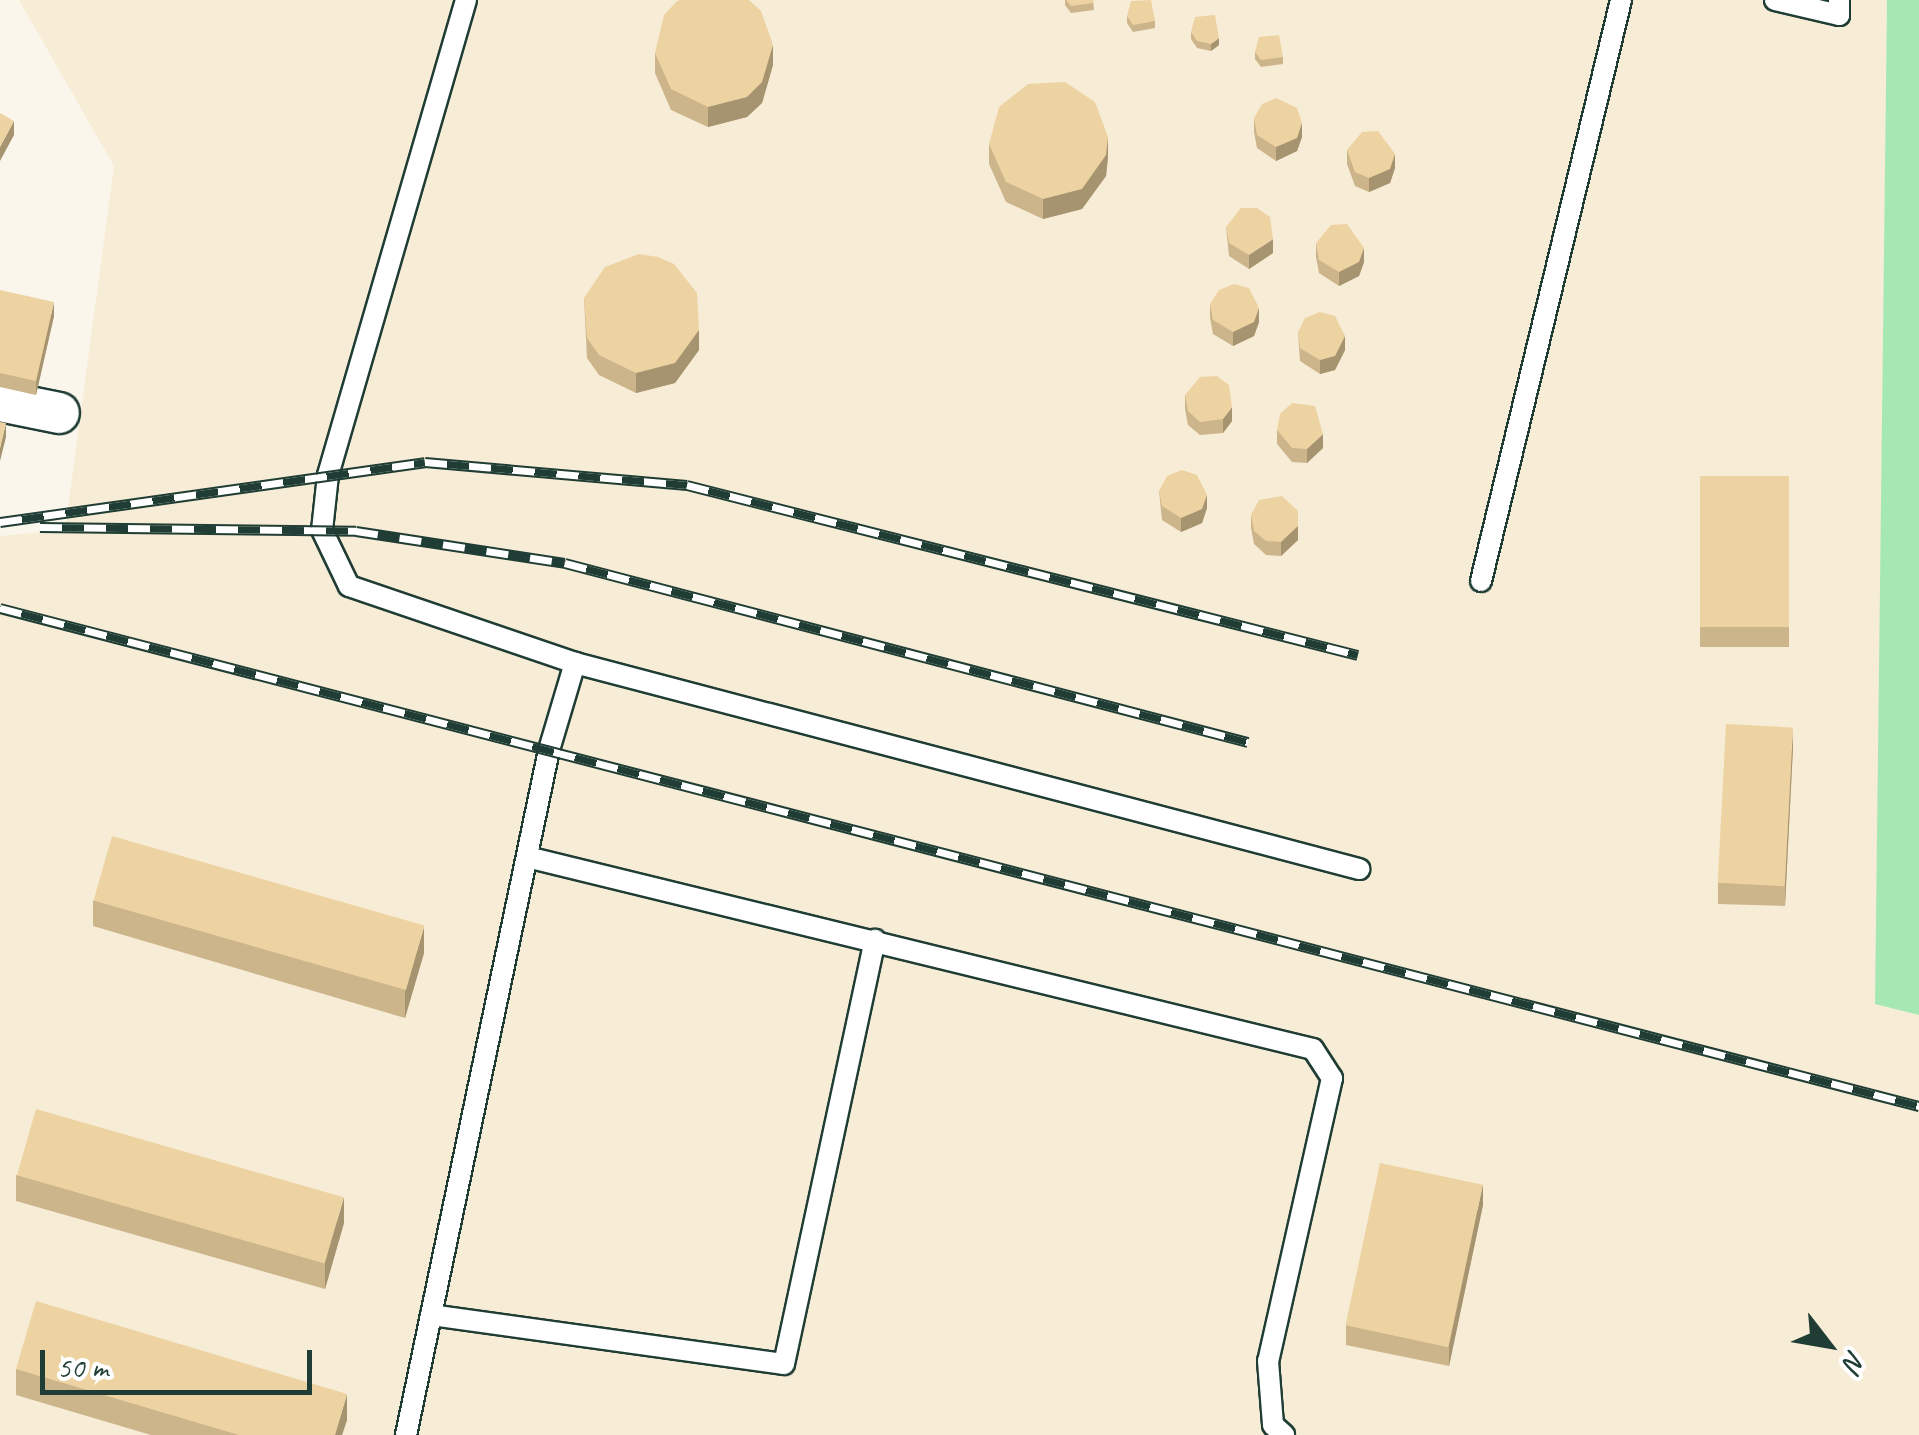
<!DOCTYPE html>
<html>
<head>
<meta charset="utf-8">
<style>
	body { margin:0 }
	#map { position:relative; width:1919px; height:1435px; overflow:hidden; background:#fbf6ec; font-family:Caveat,sans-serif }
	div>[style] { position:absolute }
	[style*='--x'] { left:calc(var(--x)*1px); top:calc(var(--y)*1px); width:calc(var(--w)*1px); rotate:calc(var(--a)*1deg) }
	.built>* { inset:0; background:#f7ecd6 }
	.green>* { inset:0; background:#a5e8b3 }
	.roads { filter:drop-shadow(2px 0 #1f3d34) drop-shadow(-2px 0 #1f3d34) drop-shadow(0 2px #1f3d34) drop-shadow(0 -2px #1f3d34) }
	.service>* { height:20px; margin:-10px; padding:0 10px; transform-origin:10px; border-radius:10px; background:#fff }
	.minor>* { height:40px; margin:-20px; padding:0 20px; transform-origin:20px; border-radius:20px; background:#fff }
	.rail>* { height:11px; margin-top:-5.5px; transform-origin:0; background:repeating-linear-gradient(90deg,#fff 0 22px,#1f3d34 0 44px); box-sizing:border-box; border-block:2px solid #1f3d34 }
	.wall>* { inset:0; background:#ccb58b; transform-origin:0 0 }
	.shaded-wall>* { inset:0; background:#a69471 }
	.building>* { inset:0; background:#edd3a2; transform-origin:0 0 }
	span { translate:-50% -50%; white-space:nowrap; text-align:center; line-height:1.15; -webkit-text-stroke:8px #fff; paint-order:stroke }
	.north { position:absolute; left:1779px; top:1295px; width:100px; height:100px; -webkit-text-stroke:8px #fff; paint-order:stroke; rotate:121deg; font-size:28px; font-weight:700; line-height:40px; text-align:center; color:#1f3d34 }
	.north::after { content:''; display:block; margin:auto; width:35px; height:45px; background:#1f3d34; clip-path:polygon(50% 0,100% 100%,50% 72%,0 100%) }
	.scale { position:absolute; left:40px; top:1350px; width:272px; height:45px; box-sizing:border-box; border:5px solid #1f3d34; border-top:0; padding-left:12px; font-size:30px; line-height:35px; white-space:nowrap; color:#1f3d34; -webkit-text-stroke:8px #fff; paint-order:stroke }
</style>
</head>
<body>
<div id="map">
	<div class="built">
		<i style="clip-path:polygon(19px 0,1887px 0,1876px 1003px,1919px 1015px,1919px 1435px,0 1435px,0 536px,65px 530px,114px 166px)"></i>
	</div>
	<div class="green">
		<i style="clip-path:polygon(1887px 0,1919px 0,1919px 1015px,1875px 1004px)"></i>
	</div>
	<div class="roads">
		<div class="service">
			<i style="--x:466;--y:0;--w:495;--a:106.2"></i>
			<i style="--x:328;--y:475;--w:55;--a:96.2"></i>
			<i style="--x:322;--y:530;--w:62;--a:64.3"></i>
			<i style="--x:349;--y:586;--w:239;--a:18.8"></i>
			<i style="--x:575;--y:663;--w:811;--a:14.72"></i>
			<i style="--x:1775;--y:0;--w:66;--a:13.2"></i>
			<i style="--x:1839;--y:15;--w:15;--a:-90"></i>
			<i style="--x:1481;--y:581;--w:598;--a:-76.45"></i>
			<i style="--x:527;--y:857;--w:809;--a:13.73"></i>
			<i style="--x:1313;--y:1049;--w:35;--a:57"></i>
			<i style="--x:1332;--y:1078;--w:290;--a:102.7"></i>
			<i style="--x:1268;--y:1361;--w:64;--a:85.5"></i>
			<i style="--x:1273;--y:1425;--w:15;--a:42"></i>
			<i style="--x:431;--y:1315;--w:356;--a:7.9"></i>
			<i style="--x:784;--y:1364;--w:434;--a:-77.9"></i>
			<i style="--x:406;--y:1435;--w:700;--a:-78.21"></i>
			<i style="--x:549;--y:750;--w:91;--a:-73.4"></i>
		</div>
		<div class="minor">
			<i style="--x:0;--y:401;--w:60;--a:11.5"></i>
		</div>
	</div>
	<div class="rail">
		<i style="--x:0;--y:522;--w:429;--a:-8"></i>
		<i style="--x:425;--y:462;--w:263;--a:5"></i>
		<i style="--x:687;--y:485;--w:692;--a:14.22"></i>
		<i style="--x:40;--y:527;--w:316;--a:0.7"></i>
		<i style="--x:356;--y:531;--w:211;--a:8.7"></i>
		<i style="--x:565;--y:563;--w:706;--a:14.69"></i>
		<i style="--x:0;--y:608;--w:1983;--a:14.55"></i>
	</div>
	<div class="wall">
		<i style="clip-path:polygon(1065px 0,1093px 0,1094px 10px,1071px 13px,1065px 5px)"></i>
		<i style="clip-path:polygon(1127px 16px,1155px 21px,1155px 28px,1133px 32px,1127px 23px)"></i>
		<i style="clip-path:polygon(1191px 32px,1219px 45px,1211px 51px,1197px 48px,1191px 39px)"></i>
		<i style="clip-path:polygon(1255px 52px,1283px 57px,1283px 64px,1261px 67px,1255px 59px)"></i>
		<i style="clip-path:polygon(655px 53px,773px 65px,762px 103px,747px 117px,708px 127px,671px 110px,655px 73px)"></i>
		<i style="clip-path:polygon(1254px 118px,1302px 137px,1297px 151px,1276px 161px,1257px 148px,1254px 132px)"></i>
		<i style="clip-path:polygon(989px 144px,1108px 157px,1106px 176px,1082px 209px,1043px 219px,1006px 202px,989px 164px)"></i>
		<i style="clip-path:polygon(1347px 150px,1395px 168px,1390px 183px,1369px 192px,1355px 186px,1347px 164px)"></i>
		<i style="clip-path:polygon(1226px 227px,1273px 253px,1249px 269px,1229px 256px)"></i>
		<i style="clip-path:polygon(1316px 243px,1364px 262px,1359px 276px,1339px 286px,1319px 273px,1316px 257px)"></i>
		<i style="clip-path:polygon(0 290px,54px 316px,36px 395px,0 387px)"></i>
		<i style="clip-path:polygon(584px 298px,699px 350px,675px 383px,636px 393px,599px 375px,587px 358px)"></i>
		<i style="clip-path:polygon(1210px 304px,1259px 322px,1254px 336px,1233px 346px,1213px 334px,1210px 318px)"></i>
		<i style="clip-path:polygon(1298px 332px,1345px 350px,1335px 370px,1320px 374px,1300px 361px)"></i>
		<i style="clip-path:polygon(1185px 395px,1232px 421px,1223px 433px,1200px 435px,1188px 425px,1185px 409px)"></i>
		<i style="clip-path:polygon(1277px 430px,1323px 448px,1307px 463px,1292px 462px,1277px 444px)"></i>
		<i style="left:1700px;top:476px;width:89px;height:171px"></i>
		<i style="clip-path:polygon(1159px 491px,1207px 508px,1202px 523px,1181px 532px,1162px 520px)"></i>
		<i style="clip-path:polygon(1251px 515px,1298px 540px,1281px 556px,1266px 555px,1254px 544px,1251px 528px)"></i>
		<i style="clip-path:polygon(1793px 747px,1785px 906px,1718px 904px,1718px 883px)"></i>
		<i style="clip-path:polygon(93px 900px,424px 953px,405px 1018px,93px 926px)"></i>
		<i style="clip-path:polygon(16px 1175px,344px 1223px,325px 1289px,16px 1201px)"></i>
		<i style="clip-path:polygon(1483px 1205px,1449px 1366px,1346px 1345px,1346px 1325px)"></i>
		<i style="clip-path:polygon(16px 1369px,347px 1420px,342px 1435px,151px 1435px,16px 1395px)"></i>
	</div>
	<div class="shaded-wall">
		<i style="clip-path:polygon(1219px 38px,1219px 45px,1211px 51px,1211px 44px)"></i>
		<i style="clip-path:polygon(773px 45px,773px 65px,762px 103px,747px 117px,708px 127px,708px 107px)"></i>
		<i style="clip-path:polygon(14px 121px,14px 135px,0 161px,0 147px)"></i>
		<i style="clip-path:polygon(1302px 123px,1302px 137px,1297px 151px,1276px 161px,1276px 147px)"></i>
		<i style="clip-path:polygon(1108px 137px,1108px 157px,1106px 176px,1082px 209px,1043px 219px,1043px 199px)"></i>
		<i style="clip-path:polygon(1395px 154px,1395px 168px,1390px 183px,1369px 192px,1369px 178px)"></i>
		<i style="clip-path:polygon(1273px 239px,1273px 253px,1249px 269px,1249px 255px)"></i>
		<i style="clip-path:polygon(1364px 248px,1364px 262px,1359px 276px,1339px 286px,1339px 272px)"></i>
		<i style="clip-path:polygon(54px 302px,54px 316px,36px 395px,36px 381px)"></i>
		<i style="clip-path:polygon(1259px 308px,1259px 322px,1254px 336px,1233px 346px,1233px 332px)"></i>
		<i style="clip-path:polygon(699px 330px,699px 350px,675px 383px,636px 393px,636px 373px)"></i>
		<i style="clip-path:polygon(1345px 336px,1345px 350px,1335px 370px,1320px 374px,1320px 360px)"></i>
		<i style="clip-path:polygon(1232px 407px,1232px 421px,1223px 433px,1223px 419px)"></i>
		<i style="clip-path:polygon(6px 423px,6px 437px,0 461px,0 448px)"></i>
		<i style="clip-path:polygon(1323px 434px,1323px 448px,1307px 463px,1307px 449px)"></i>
		<i style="clip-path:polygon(1207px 495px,1207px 508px,1202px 523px,1181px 532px,1181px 518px)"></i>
		<i style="clip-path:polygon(1298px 511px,1298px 540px,1281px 556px,1281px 542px)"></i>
		<i style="clip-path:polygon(1793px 727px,1793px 747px,1785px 906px,1785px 886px)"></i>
		<i style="clip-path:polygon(424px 927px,424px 953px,405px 1018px,405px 992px)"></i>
		<i style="clip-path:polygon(1483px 1184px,1483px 1205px,1449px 1366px,1449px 1346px)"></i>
		<i style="clip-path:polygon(344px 1197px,344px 1223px,325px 1289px,325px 1263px)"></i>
		<i style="clip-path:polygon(347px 1394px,347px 1420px,342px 1435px,335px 1435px)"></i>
	</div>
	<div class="building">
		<i style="clip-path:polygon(680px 0,749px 0,761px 11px,773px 45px,762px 82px,747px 97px,708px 107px,671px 89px,655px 53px,664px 15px,677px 1px)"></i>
		<i style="clip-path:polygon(1066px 0,1093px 0,1094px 3px,1071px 6px)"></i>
		<i style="clip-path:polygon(1151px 0,1155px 21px,1133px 25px,1127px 16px,1131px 1px)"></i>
		<i style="clip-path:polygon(1215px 15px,1219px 38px,1211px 44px,1197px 41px,1191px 32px,1195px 17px)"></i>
		<i style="clip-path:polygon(1279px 35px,1283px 57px,1261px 60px,1255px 52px,1259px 37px)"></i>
		<i style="clip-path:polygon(1065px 82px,1095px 102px,1108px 137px,1106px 155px,1082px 189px,1043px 199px,1006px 182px,989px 144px,999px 107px,1028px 84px)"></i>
		<i style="clip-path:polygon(1276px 98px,1297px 108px,1302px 123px,1297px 138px,1276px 147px,1257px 135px,1254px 118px,1262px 104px)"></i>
		<i style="clip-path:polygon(0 113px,14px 121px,0 147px)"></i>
		<i style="clip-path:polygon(1378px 131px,1395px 154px,1390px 169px,1369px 178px,1355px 172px,1347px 150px,1362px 132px)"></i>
		<i style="clip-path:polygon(1241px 208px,1257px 208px,1270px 217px,1273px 239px,1249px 255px,1229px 243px,1226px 227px)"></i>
		<i style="clip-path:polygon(1347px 224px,1364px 248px,1359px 262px,1339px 272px,1319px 260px,1316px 243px,1331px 225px)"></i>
		<i style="clip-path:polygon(639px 254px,658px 257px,674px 264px,697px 293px,699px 330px,675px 363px,636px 373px,599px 355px,587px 338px,584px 298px,605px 267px)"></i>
		<i style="clip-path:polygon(1234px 284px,1249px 288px,1259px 308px,1254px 322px,1233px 332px,1213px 320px,1210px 304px,1219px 290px)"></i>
		<i style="clip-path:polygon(0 290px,54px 302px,36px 381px,0 373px)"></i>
		<i style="clip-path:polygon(1320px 312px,1335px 316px,1345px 336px,1335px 356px,1320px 360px,1300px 348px,1298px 332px,1305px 318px)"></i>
		<i style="clip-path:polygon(1217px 376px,1229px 385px,1232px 407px,1223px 419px,1200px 422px,1188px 411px,1185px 395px,1200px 377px)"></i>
		<i style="clip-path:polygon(1292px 403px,1315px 406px,1323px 434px,1307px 449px,1292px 448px,1277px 430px,1280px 414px)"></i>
		<i style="clip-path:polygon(0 422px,6px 423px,0 448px)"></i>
		<i style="clip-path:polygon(1182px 470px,1197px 475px,1207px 495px,1202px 509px,1181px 518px,1162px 506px,1159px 491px,1167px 476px)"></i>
		<i style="left:1700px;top:476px;width:89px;height:151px"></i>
		<i style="clip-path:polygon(1282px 496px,1298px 511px,1298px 526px,1281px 542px,1266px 541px,1254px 531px,1251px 515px,1259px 500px)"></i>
		<i style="left:1726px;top:724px;width:67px;height:159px;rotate:3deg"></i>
		<i style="left:112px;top:836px;width:325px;height:67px;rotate:16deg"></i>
		<i style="left:36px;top:1109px;width:320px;height:69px;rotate:16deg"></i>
		<i style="left:1380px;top:1163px;width:105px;height:166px;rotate:12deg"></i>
		<i style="clip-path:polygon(36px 1301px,347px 1394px,335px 1435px,239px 1435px,16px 1369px)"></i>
	</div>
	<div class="north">N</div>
	<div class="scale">50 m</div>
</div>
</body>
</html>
